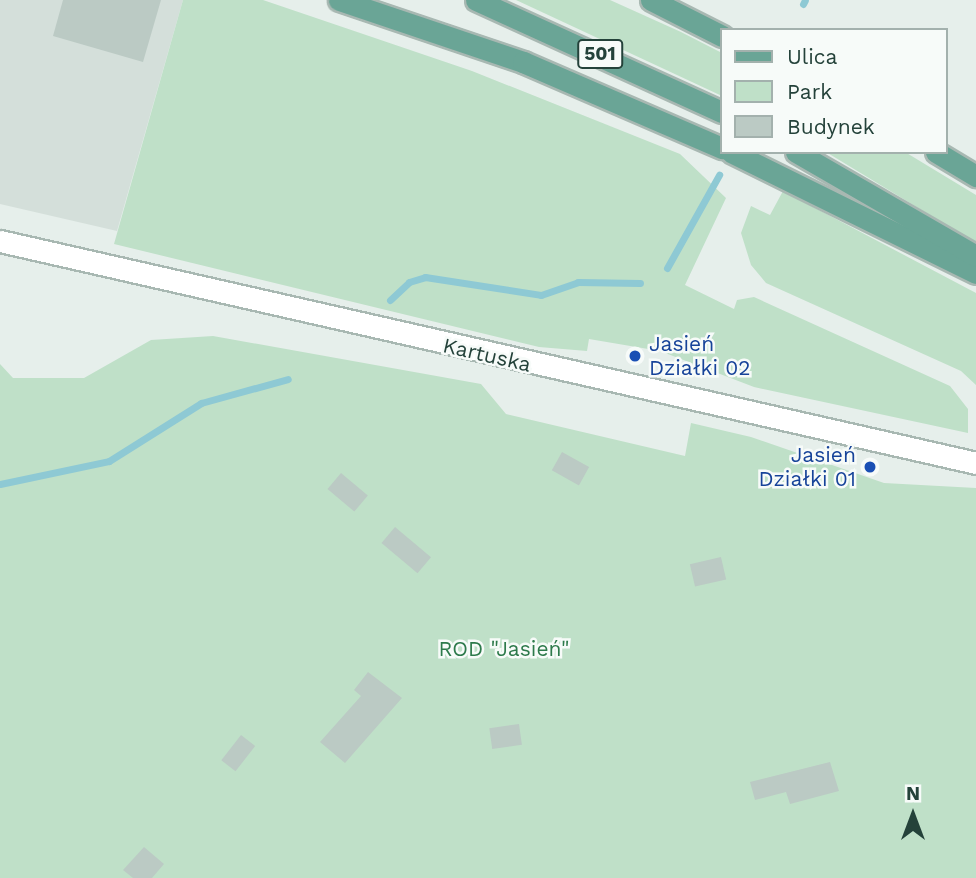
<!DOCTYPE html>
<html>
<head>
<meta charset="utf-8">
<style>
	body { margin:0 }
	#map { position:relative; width:976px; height:878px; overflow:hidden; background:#e6efeb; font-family:"Work Sans",sans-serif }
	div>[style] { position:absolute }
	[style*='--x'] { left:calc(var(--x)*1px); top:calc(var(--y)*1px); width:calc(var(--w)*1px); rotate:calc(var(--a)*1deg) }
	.built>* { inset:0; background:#d4dfda }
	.green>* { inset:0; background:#bfe0c8 }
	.stream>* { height:7px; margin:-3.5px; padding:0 3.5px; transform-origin:3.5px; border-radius:3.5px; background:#8ec9d4 }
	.building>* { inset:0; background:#bbcac4; transform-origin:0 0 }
	.roads { filter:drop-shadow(2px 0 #a8b8b2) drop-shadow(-2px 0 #a8b8b2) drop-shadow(0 2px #a8b8b2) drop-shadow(0 -2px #a8b8b2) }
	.minor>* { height:21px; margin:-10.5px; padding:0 10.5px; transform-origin:10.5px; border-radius:10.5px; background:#fff }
	.major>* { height:21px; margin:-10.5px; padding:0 10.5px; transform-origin:10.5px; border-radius:10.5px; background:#6aa596 }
	.dots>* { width:19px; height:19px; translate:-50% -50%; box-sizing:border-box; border:4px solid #f7fbf9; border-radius:50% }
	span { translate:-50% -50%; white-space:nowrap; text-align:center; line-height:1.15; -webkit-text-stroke:5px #f7fbf9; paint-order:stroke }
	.shield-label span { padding:2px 5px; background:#f7fbf9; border:2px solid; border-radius:5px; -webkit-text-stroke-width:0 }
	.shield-label { font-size:19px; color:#24423a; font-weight:700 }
	.transit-label { font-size:21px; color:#164399 }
	.left { translate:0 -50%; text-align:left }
	.right { translate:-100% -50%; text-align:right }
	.street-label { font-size:21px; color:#24423a }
	.park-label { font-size:21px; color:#2d7a4b }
	.legend { position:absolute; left:720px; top:28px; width:228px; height:126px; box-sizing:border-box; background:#f7fbf9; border:2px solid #a3b1ad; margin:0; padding:9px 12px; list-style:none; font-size:21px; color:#24423a }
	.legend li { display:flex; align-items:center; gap:14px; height:35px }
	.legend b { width:35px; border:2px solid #a3b1ad }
	.north { position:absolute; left:878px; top:780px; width:70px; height:70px; -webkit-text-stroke:5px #f7fbf9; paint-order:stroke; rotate:0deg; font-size:19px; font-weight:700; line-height:28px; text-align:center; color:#24423a }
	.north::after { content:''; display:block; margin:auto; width:24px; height:32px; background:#24423a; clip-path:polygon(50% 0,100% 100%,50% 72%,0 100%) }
</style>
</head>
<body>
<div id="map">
	<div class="built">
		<i style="clip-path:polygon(0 0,183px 0,117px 231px,0 204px)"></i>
	</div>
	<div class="green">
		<i style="clip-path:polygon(183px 0,263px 0,472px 71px,680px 154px,726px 198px,685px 285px,734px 309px,737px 300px,754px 297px,950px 386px,968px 409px,968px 433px,754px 387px,660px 351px,589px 339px,587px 351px,539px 347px,114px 244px)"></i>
		<i style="clip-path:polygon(516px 0,610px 0,681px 32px,722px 53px,722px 96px)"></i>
		<i style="clip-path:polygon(826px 152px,905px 152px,976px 195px,976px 243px)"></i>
		<i style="clip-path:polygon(783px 191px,976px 293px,976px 385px,961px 371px,766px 283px,751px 265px,741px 233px,751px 206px,770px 215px)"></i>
		<i style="clip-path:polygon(213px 336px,481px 384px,506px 414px,685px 456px,691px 423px,751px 437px,884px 483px,976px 488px,976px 878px,0 878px,0 364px,13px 378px,84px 378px,151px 340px)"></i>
	</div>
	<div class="stream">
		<i style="--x:803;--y:4;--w:4;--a:-63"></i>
		<i style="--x:667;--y:268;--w:107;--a:-60.8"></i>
		<i style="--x:390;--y:300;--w:26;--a:-43"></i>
		<i style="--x:409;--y:282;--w:17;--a:-17"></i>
		<i style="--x:425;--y:277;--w:117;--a:8.8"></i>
		<i style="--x:541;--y:295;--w:39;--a:-19"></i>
		<i style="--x:578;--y:282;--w:62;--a:0.9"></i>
		<i style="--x:0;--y:484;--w:111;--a:-11.9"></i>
		<i style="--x:109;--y:461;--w:109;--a:-32.2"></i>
		<i style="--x:201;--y:403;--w:90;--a:-15.4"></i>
	</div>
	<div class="building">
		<i style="clip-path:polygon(63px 0,161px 0,143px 62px,53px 36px)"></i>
		<i style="left:562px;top:452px;width:31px;height:21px;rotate:29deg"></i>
		<i style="left:341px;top:473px;width:35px;height:21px;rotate:40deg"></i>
		<i style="left:395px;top:527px;width:47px;height:21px;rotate:40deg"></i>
		<i style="left:721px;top:557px;width:23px;height:32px;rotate:77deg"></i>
		<i style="clip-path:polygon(368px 672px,402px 698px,345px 763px,320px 742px,361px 696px,354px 690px)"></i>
		<i style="left:519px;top:724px;width:21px;height:30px;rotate:82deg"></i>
		<i style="left:241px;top:735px;width:18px;height:32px;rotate:38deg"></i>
		<i style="clip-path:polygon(830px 762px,839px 791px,790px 804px,786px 792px,755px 800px,750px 782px)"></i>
		<i style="clip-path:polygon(144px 847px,164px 864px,152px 878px,133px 878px,123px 870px)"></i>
	</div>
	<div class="roads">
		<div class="minor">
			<i style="--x:0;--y:241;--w:1001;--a:12.81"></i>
		</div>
		<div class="major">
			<i style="--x:339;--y:0;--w:194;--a:18.6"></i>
			<i style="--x:523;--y:62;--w:217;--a:23.4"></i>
			<i style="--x:476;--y:0;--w:270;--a:24.5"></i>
			<i style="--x:651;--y:0;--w:80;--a:26.9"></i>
			<i style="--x:731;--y:152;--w:273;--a:26.3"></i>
			<i style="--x:796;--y:152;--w:208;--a:30"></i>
			<i style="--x:936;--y:152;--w:47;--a:31"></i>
		</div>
	</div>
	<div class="dots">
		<i style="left:635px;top:356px;background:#1a4fb4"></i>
		<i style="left:870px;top:467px;background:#1a4fb4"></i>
	</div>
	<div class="shield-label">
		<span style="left:600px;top:54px">501</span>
	</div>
	<div class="transit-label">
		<span class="left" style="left:649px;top:356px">Jasień<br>Działki 02</span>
		<span class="right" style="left:856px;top:467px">Jasień<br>Działki 01</span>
	</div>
	<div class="street-label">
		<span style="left:487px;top:355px;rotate:13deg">Kartuska</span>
	</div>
	<div class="park-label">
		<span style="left:504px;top:649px">ROD "Jasień"</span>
	</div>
	<ul class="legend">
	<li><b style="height:9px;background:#6aa596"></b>Ulica</li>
	<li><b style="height:19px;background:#bfe0c8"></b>Park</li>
	<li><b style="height:19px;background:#bbcac4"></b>Budynek</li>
	</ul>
	<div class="north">N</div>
</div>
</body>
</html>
